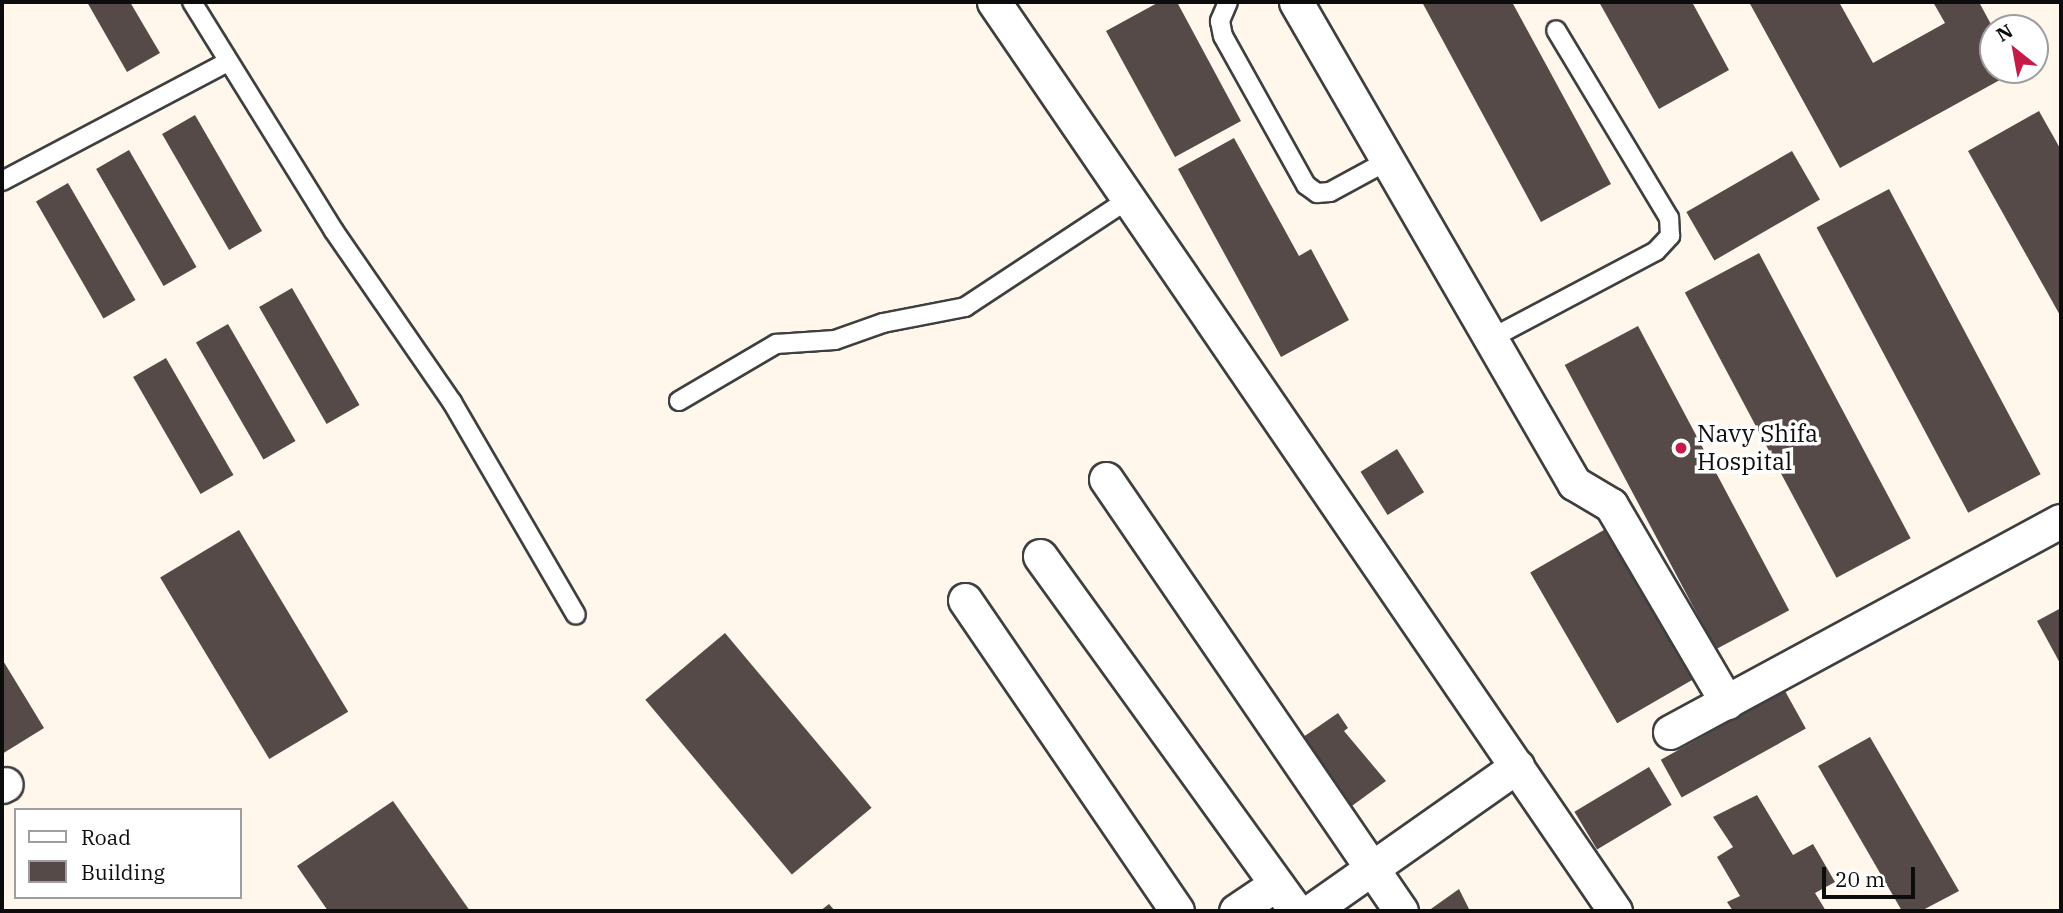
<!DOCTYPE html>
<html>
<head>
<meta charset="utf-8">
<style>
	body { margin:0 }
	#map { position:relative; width:2063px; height:913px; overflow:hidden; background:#fff7eb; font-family:"IBM Plex Serif",serif }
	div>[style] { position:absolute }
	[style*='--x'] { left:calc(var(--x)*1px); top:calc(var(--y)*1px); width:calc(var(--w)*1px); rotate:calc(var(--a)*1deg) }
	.building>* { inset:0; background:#554a48; transform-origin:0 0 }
	.roads { filter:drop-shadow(2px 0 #3f3f3f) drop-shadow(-2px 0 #3f3f3f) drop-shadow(0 2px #3f3f3f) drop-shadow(0 -2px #3f3f3f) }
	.lane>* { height:18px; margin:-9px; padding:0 9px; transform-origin:9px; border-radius:9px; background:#fff }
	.street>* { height:33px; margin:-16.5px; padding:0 16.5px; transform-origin:16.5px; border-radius:16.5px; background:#fff }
	.dots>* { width:19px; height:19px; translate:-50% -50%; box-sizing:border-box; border:4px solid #fff; border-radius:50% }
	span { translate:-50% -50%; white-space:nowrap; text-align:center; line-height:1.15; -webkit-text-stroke:7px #fff; paint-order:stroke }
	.poi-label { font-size:24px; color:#0c0c0c }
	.left { translate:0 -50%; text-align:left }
	.frame { position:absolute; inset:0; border:4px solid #0c0c0c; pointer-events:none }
	.legend { position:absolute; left:14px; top:808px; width:228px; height:91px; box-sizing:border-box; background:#fff; border:2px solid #9e9e9e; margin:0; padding:9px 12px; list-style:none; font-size:21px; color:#0c0c0c }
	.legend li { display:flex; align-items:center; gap:14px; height:35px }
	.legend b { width:35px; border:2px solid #9e9e9e }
	.north { position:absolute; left:1979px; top:14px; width:70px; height:70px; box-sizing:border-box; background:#fff; border:2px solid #9e9e9e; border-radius:50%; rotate:329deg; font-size:19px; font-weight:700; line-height:28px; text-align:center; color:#0c0c0c }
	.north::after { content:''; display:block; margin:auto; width:24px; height:32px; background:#c61a47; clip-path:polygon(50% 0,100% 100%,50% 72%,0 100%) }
	.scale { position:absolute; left:1822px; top:867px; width:93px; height:32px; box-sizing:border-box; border:4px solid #0c0c0c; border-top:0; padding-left:9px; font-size:21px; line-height:24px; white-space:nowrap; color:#0c0c0c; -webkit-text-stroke:5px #fff; paint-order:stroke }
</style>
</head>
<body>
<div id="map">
	<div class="building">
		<i style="clip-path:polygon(87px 2px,130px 2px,160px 53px,127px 72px)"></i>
		<i style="clip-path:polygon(1159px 2px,1177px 2px,1241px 121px,1175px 157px,1106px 31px)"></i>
		<i style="clip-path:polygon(1422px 2px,1512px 2px,1611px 184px,1541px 222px)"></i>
		<i style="clip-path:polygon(1599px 2px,1692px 2px,1729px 70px,1659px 109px)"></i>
		<i style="clip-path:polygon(1749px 2px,1839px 2px,1873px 63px,1945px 23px,1933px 2px,1979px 2px,1993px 28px,1993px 70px,2018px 70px,1840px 168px)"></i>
		<i style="clip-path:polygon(2039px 111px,2061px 150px,2061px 317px,1968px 151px)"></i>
		<i style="left:195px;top:115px;width:134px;height:38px;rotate:60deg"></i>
		<i style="clip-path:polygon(1234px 138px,1299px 256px,1311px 249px,1349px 320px,1281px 357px,1178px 169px)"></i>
		<i style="left:129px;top:150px;width:135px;height:38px;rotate:60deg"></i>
		<i style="left:1792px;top:151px;width:56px;height:122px;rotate:60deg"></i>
		<i style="left:68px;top:183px;width:135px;height:37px;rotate:60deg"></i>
		<i style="left:1889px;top:189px;width:323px;height:82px;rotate:62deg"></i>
		<i style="left:1759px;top:253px;width:323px;height:84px;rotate:62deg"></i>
		<i style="left:292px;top:288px;width:135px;height:38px;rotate:60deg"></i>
		<i style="left:228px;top:324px;width:135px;height:37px;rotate:60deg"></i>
		<i style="left:1638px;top:326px;width:322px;height:83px;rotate:62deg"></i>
		<i style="left:166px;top:358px;width:135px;height:38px;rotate:60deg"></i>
		<i style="left:1397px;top:449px;width:51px;height:43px;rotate:58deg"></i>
		<i style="left:1609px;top:527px;width:174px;height:91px;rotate:60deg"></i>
		<i style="left:239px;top:530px;width:212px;height:92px;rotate:59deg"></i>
		<i style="clip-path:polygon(2061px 608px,2061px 665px,2037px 621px)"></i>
		<i style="left:725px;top:633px;width:228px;height:104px;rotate:50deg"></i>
		<i style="clip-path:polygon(2px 659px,44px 728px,2px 754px)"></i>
		<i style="left:1785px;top:691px;width:43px;height:142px;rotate:61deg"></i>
		<i style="clip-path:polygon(1338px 713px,1348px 728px,1344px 731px,1386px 781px,1345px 811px,1296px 742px)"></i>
		<i style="clip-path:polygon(1870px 737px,1959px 891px,1921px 911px,1902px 911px,1818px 766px)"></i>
		<i style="left:1649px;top:767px;width:44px;height:87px;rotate:59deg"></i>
		<i style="clip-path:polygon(1757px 795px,1793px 855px,1813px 844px,1835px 882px,1815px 893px,1826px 911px,1733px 911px,1727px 902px,1740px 896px,1717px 857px,1733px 847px,1713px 817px)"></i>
		<i style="clip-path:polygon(393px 801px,470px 911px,328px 911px,297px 866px)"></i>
		<i style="clip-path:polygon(1459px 889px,1470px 911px,1428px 911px)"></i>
		<i style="clip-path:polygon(829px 904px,835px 911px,820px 911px)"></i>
	</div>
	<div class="roads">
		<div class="lane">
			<i style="--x:192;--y:2;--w:269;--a:58.2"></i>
			<i style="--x:334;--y:231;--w:208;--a:55.4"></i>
			<i style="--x:452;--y:402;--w:246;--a:59.8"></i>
			<i style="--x:1228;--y:2;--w:21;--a:113"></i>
			<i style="--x:1220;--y:21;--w:15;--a:79"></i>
			<i style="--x:1223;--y:36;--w:171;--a:60.9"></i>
			<i style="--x:1306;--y:185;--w:14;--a:36"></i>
			<i style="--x:1317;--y:193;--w:13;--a:-4"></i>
			<i style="--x:1330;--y:192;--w:65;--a:-28.5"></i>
			<i style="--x:2;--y:181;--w:253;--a:-27.8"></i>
			<i style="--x:1488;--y:340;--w:190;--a:-27.9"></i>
			<i style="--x:1656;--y:251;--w:21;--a:-47"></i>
			<i style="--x:1670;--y:236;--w:18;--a:-93"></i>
			<i style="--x:1669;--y:218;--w:219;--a:-121"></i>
			<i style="--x:679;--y:401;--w:113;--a:-30.4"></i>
			<i style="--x:776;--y:344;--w:59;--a:-3.9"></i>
			<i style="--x:835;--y:340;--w:51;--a:-19.5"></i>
			<i style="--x:883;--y:323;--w:84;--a:-11"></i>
			<i style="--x:965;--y:307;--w:198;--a:-33.4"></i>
		</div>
		<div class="street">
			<i style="--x:994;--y:2;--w:1101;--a:55.66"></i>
			<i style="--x:1296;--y:2;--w:556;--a:59.97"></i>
			<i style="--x:1574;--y:483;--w:43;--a:30.7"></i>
			<i style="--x:1611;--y:505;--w:229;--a:59.6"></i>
			<i style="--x:1106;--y:479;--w:523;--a:55.67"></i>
			<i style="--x:1040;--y:556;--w:438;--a:54.2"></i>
			<i style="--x:965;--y:600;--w:376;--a:55.7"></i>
			<i style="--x:1670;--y:732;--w:444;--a:-28.4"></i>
			<i style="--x:2;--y:786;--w:4;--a:-27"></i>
			<i style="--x:1236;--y:911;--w:48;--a:-34"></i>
			<i style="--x:1311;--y:911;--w:252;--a:-35.1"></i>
		</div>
	</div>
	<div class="dots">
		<i style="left:1681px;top:448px;background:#c61a47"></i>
	</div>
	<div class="poi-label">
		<span class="left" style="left:1697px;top:448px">Navy Shifa<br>Hospital</span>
	</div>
	<div class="frame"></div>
	<ul class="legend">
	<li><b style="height:9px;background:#fff"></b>Road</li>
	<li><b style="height:19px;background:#554a48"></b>Building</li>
	</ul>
	<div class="north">N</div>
	<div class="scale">20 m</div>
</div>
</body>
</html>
